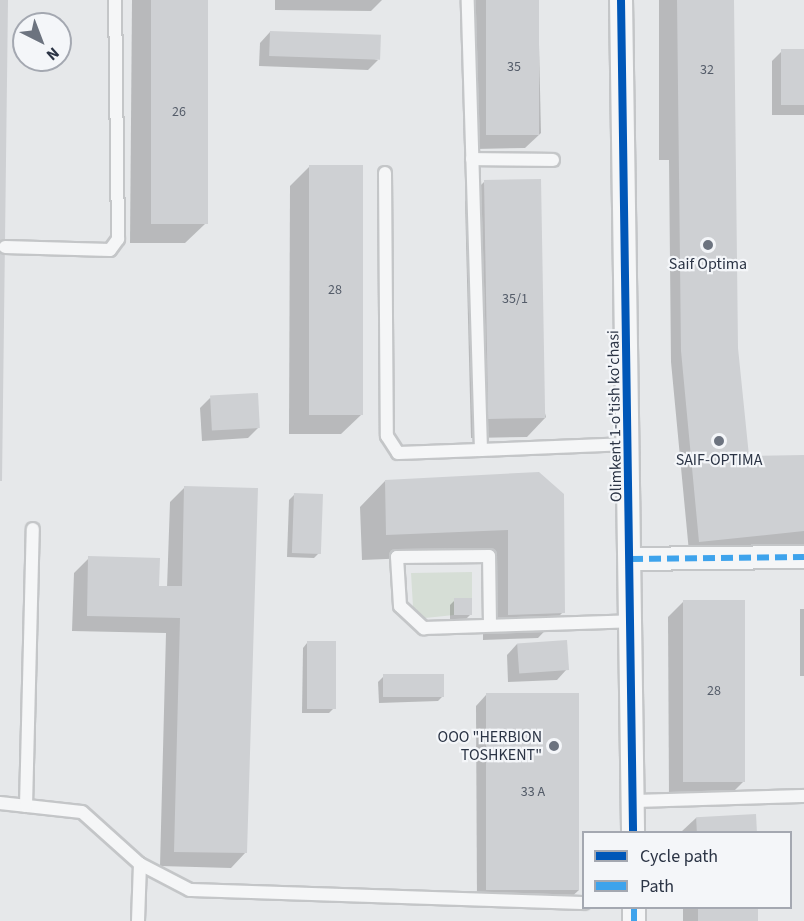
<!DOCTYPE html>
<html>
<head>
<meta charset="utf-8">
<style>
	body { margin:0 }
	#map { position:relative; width:804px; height:921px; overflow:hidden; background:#e6e8ea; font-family:"Source Sans 3",sans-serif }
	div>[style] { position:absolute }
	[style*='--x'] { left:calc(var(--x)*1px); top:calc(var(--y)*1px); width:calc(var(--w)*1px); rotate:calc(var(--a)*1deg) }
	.green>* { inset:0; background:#d6ded6 }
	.shadow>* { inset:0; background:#0003; transform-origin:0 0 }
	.building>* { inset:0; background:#ced0d3; transform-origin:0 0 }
	.roads { filter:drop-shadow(2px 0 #c4c6c8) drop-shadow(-2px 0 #c4c6c8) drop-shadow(0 2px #c4c6c8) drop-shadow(0 -2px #c4c6c8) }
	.lane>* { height:12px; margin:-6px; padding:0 6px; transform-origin:6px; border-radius:6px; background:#f5f6f7 }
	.street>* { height:22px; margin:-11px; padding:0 11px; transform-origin:11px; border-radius:11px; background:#f5f6f7 }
	.quiet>* { height:6px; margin-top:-3px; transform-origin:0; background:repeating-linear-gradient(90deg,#3ea3ec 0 12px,transparent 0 18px) }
	.cycleway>* { height:8px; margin:-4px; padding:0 4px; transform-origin:4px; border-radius:4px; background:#0057b8 }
	.dots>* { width:16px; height:16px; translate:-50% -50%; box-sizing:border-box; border:3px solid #f4f6f9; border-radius:50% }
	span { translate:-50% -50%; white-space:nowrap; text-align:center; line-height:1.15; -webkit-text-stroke:4.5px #f4f6f9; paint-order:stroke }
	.number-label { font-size:14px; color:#545c69 }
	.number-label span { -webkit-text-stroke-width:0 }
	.poi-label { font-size:16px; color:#2b3445 }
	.right { translate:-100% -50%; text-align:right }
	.street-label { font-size:16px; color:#2b3445 }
	.legend { position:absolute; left:582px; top:831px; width:210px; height:78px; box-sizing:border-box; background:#f4f6f9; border:2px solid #a4a8b1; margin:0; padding:8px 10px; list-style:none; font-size:18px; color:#2b3445 }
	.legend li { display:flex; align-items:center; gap:12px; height:30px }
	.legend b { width:30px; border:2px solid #a4a8b1 }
	.north { position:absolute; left:12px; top:12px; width:60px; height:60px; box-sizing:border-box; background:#f4f6f9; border:2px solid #a4a8b1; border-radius:50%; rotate:138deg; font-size:16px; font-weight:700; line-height:24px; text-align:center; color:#2b3445 }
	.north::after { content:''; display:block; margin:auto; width:21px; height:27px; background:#6c737f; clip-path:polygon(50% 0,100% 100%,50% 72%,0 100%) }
</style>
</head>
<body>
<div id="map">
	<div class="green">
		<i style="clip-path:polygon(472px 572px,472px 598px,454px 598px,454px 615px,425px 618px,417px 613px,413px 607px,411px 573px)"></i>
	</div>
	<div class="shadow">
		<i style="clip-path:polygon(132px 0,207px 0,205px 224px,185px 243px,130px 243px)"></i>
		<i style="clip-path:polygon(275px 0,382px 0,371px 11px,275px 10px)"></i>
		<i style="clip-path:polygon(472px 0,538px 0,541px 133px,525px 148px,475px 149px)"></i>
		<i style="clip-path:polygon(659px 0,733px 0,736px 348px,746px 461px,804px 456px,804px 547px,735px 554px,734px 546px,689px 552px,671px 362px,669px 160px,659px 160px)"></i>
		<i style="clip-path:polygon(270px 32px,378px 60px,368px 70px,259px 66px,260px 43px)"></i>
		<i style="clip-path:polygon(782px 51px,804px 51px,804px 115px,772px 115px,772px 61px)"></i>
		<i style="clip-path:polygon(309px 167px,361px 415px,341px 434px,289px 434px,290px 186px)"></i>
		<i style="clip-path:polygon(484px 182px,546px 417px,527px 437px,471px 438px,465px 201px)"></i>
		<i style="clip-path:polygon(210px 398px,258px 428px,248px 438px,202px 441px,200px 408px)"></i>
		<i style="clip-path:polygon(538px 474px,563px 612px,538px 638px,483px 640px,483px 555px,362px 560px,360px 507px,385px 481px)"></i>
		<i style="clip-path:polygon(185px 487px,246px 852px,231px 868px,160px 866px,166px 633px,72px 631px,74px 573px,89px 558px,157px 587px,167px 588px,170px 502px)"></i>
		<i style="clip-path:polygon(294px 495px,319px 553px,314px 558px,287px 557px,289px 500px)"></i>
		<i style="clip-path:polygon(455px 600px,471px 614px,466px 619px,450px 619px,450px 605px)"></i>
		<i style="clip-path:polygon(683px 602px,744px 781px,729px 796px,669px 797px,668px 617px)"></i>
		<i style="left:804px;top:609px;width:67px;height:4px;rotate:90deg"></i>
		<i style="clip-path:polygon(307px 643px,334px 708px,329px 713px,302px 713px,303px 648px)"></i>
		<i style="clip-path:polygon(517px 644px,567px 669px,557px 680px,508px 682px,507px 655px)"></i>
		<i style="clip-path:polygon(383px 677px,443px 696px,438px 701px,379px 703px,378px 682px)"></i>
		<i style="clip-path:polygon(486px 695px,579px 890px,568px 900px,477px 901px,476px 706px)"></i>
		<i style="clip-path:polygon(755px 816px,755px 832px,681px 832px,696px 818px)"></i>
		<i style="left:683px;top:908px;width:74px;height:13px"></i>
	</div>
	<div class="building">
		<i style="clip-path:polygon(0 0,8px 0,2px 481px,0 481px)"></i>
		<i style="left:151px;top:0;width:57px;height:224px"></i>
		<i style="left:486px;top:0;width:53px;height:135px"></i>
		<i style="clip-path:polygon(677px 0,734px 0,738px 348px,749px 456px,804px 455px,804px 531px,699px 542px,681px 351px)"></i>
		<i style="left:270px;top:31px;width:111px;height:25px;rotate:2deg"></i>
		<i style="left:781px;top:49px;width:23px;height:56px"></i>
		<i style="left:309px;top:165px;width:54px;height:250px"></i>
		<i style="left:541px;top:179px;width:239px;height:57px;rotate:89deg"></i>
		<i style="left:258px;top:393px;width:35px;height:48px;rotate:87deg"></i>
		<i style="clip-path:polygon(539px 472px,564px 494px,565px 613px,508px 615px,508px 530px,386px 535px,385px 480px)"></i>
		<i style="clip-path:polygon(184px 486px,258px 488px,247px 853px,174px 852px,180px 618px,87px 616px,88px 556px,160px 558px,159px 586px,182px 586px)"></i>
		<i style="left:294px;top:493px;width:29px;height:60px;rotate:2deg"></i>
		<i style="left:454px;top:598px;width:18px;height:17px"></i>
		<i style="left:745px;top:600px;width:182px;height:62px;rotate:90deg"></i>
		<i style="left:567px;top:640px;width:30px;height:50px;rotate:86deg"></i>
		<i style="left:307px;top:641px;width:29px;height:68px"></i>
		<i style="left:444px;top:674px;width:23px;height:61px;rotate:90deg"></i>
		<i style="left:579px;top:693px;width:197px;height:93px;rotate:90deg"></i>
		<i style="left:756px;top:814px;width:18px;height:60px;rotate:87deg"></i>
		<i style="left:698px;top:908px;width:60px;height:13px"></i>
	</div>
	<div class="roads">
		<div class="lane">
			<i style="--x:472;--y:159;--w:81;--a:0.7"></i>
			<i style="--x:385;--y:173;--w:263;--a:89.6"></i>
			<i style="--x:387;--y:436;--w:20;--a:57"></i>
			<i style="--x:398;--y:453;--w:83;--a:-2.1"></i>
			<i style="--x:481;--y:450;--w:450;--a:-91.7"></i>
			<i style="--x:5;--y:247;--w:105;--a:1.6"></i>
			<i style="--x:110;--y:250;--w:14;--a:-54"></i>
			<i style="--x:118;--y:239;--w:239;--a:-90.7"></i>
			<i style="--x:481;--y:450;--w:148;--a:-2.3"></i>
			<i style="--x:490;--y:625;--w:69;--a:-90.8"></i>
			<i style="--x:489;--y:556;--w:92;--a:179.4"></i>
			<i style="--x:397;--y:557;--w:49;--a:86.5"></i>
			<i style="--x:400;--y:606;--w:33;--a:43"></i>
			<i style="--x:424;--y:628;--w:207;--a:-1.9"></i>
			<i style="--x:633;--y:801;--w:171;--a:-1.7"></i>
			<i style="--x:0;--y:803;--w:82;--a:6.3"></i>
			<i style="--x:82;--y:812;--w:78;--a:41.9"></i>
			<i style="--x:140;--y:864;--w:56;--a:27.5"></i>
			<i style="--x:190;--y:890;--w:394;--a:1.9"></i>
			<i style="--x:26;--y:806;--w:277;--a:-88.6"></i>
			<i style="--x:138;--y:921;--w:57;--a:-88"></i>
		</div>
		<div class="street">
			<i style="--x:621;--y:0;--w:832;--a:89.17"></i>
			<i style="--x:631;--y:559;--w:173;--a:-0.7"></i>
			<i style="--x:634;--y:921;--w:13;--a:-90"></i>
		</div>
	</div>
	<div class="quiet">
		<i style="--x:631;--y:559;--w:173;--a:-0.7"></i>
		<i style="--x:634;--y:921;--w:13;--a:-90"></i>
	</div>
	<div class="cycleway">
		<i style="--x:621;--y:0;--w:832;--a:89.17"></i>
	</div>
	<div class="dots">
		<i style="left:708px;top:245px;background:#6c737f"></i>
		<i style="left:719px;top:441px;background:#6c737f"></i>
		<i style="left:554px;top:746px;background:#6c737f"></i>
	</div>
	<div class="number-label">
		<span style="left:514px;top:67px">35</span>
		<span style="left:707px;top:70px">32</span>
		<span style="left:179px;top:112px">26</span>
		<span style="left:335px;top:290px">28</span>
		<span style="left:515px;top:299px">35/1</span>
		<span style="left:714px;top:691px">28</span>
		<span style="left:533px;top:792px">33 A</span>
	</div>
	<div class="poi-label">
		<span style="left:708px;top:264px">Saif Optima</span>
		<span style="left:719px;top:460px">SAIF-OPTIMA</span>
		<span class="right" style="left:542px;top:746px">ООО "HERBION<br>TOSHKENT"</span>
	</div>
	<div class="street-label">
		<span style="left:615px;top:416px;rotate:-91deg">Olimkent 1-o'tish ko'chasi</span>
	</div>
	<ul class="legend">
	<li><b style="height:8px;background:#0057b8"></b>Cycle path</li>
	<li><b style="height:8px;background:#3ea3ec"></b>Path</li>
	</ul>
	<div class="north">N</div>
</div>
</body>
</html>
